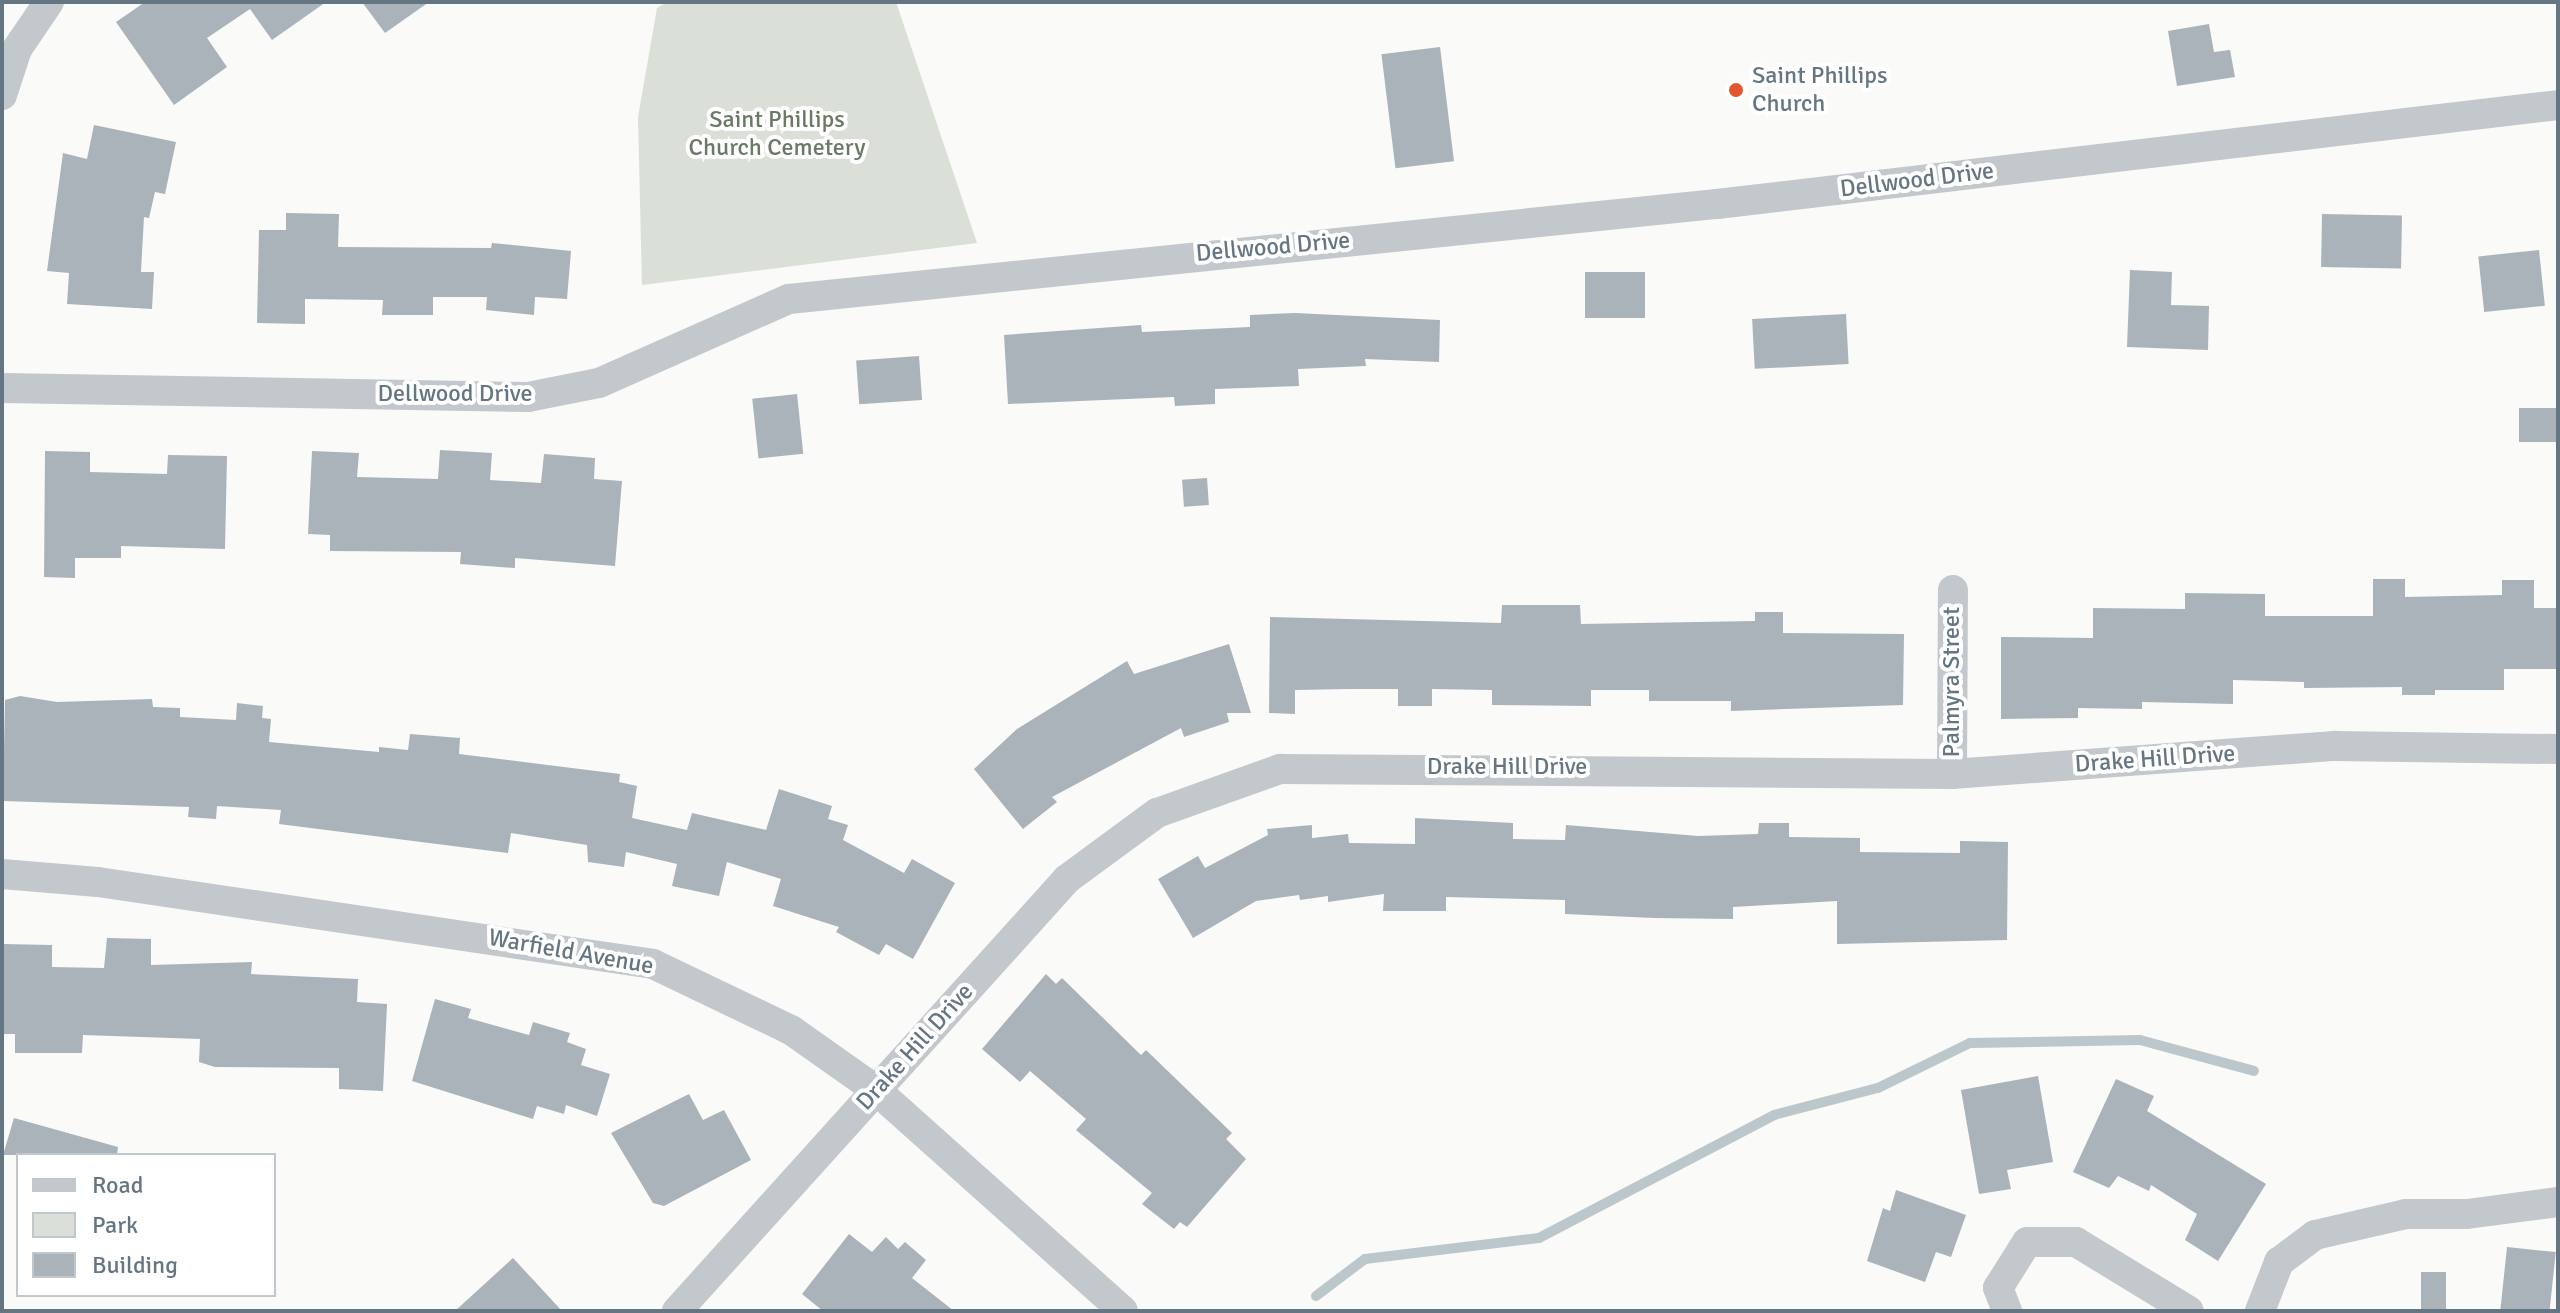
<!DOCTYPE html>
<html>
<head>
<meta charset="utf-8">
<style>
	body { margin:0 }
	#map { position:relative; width:2560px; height:1313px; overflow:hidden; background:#fafaf8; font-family:Signika,sans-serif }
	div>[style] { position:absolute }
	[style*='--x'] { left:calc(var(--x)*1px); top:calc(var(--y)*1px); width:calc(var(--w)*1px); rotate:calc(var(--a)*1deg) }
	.green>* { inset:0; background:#dadfd7 }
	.stream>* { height:10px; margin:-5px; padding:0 5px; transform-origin:5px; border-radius:5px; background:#bbc7cb }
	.building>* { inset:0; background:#aab3b9; transform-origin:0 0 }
	.minor>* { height:30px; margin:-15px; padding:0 15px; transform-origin:15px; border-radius:15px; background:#c3c8cc }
	.dots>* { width:22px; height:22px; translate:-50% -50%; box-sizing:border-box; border:4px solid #fff; border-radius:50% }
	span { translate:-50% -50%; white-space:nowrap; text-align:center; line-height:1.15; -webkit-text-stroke:8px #fff; paint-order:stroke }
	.poi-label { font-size:24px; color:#657683 }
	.left { translate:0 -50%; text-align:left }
	.park-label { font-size:24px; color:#687a64 }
	.street-label { font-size:24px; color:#657683 }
	.frame { position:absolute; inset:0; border:4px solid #657683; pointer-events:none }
	.legend { position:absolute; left:16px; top:1153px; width:260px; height:144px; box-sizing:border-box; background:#fff; border:2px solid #c1c8cd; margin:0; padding:10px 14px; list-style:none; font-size:24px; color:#657683 }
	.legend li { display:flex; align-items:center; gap:16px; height:40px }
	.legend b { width:40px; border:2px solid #c1c8cd }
</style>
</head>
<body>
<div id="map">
	<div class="green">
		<i style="clip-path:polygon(667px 2px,896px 2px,977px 243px,642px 285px,638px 117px,657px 8px)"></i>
	</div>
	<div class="stream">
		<i style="--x:1316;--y:1296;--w:61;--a:-37.1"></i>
		<i style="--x:1365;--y:1259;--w:175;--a:-6.9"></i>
		<i style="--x:1539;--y:1238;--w:265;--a:-27.6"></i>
		<i style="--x:1774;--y:1115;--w:107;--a:-14.6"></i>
		<i style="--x:1878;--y:1088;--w:102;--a:-26.1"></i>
		<i style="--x:1970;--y:1043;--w:170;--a:-1"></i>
		<i style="--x:2140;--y:1040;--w:118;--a:15.2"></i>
	</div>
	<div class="building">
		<i style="clip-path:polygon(145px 2px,326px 2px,272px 40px,250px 9px,207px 38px,227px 67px,174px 105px,116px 22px)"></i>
		<i style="clip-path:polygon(362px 2px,429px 2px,385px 33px)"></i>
		<i style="clip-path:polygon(2209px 24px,2214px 52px,2230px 50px,2235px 77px,2177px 86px,2168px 31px)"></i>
		<i style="left:1440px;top:47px;width:115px;height:59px;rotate:83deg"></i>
		<i style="clip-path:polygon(94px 125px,176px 142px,165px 194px,155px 192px,149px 218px,144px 217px,141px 272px,154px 272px,152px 309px,67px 304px,69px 273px,47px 271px,63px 153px,87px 159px)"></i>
		<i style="clip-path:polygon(286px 213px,339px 214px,338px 247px,491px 248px,492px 243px,571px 251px,567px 299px,535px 297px,534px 315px,486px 310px,487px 297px,433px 297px,433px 315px,382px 315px,383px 300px,305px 299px,305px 324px,257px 323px,259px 230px,286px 230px)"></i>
		<i style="left:2322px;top:214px;width:80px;height:53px;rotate:1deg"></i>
		<i style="left:2539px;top:250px;width:56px;height:61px;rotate:84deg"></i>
		<i style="clip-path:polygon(2130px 270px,2172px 272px,2171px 305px,2209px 306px,2208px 350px,2127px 347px)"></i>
		<i style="left:1585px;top:272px;width:60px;height:46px"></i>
		<i style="clip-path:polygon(1295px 313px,1440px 320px,1439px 362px,1365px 359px,1366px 366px,1298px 369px,1299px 386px,1215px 389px,1215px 404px,1175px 406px,1174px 397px,1008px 404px,1004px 335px,1141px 325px,1142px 332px,1250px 327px,1250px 315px)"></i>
		<i style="left:1846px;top:314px;width:50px;height:94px;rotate:87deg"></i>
		<i style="left:919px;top:356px;width:44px;height:63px;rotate:86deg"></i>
		<i style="left:797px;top:394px;width:60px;height:45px;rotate:84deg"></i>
		<i style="left:2519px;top:408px;width:39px;height:34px"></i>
		<i style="clip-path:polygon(440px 450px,492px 453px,490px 480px,541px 483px,544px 454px,595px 458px,594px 479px,622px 481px,615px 566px,515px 558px,515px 568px,460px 564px,461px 552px,330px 551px,330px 535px,308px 534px,312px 451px,359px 453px,357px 477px,438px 479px)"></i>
		<i style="clip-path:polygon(45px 451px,90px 452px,90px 472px,167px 474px,168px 455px,227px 456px,225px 549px,121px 546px,121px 558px,75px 558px,75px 578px,44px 577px)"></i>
		<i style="left:1207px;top:478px;width:27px;height:25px;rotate:86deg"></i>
		<i style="clip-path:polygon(2373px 579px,2405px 579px,2405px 597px,2502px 595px,2502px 580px,2534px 580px,2534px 608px,2558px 608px,2558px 669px,2504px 669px,2504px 690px,2435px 690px,2435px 695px,2402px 695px,2402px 687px,2304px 688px,2304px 682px,2233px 680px,2233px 704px,2142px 702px,2142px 709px,2078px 708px,2078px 718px,2001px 719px,2001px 637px,2093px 638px,2093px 608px,2185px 609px,2185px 593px,2265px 594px,2265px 616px,2373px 616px)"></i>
		<i style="clip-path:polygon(1502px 605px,1580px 605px,1581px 624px,1755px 621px,1755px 612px,1783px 612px,1783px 633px,1904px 634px,1903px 705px,1731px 711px,1731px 701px,1649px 701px,1649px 690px,1591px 690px,1591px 706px,1492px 705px,1492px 690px,1432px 689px,1432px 706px,1398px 706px,1398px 689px,1348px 689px,1295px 690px,1295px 714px,1269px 713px,1270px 617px,1501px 623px)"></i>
		<i style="clip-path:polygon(1229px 644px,1251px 713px,1227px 713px,1229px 722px,1184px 737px,1181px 728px,1052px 797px,1057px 802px,1023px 829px,974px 769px,1017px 729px,1127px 661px,1134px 674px)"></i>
		<i style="clip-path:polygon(20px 696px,57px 702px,152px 699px,153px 707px,180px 708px,180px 717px,236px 720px,237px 703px,263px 706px,262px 718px,271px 719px,269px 742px,379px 752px,379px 747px,408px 750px,410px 734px,460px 738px,459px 754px,620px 774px,619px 782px,637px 786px,632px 818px,687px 830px,692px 813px,766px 830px,779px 789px,832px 806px,828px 819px,848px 825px,843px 840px,904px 873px,912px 859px,955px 883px,913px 959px,886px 944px,879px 955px,836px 932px,839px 927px,773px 906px,781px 879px,727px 862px,719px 896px,672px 886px,677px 864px,626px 852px,624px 867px,588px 862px,587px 845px,511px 833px,508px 853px,279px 824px,281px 810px,217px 806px,216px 819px,188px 817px,189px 807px,3px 801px,5px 700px)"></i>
		<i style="clip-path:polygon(1415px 818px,1513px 823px,1513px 839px,1565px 840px,1566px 825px,1698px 836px,1758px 834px,1759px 823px,1789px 823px,1789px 837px,1860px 838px,1860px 852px,1960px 853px,1960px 841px,2008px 842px,2007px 940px,1837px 944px,1837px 901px,1733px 907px,1733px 919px,1654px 918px,1565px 914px,1565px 900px,1446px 897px,1446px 911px,1383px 911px,1384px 894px,1328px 902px,1328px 896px,1300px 900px,1299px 895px,1256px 901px,1193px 938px,1158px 879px,1198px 856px,1205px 868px,1268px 835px,1267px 829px,1312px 825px,1312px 838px,1348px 834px,1349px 843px,1415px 844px)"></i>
		<i style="clip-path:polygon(107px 938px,151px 939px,151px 965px,252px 962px,251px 974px,358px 979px,357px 1002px,387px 1004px,383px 1091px,339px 1089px,339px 1068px,215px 1067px,199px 1062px,200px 1039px,83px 1035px,82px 1053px,15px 1053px,15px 1034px,2px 1034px,3px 944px,52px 945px,52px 967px,104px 968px)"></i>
		<i style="clip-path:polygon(1046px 974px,1056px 984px,1062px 978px,1141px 1055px,1146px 1050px,1232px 1133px,1226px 1139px,1246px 1159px,1187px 1227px,1180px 1222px,1174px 1229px,1142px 1204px,1152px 1193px,1076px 1130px,1086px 1119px,1030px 1071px,1020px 1082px,982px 1049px)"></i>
		<i style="clip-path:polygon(435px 999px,471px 1009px,468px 1018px,529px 1035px,533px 1022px,570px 1033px,567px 1042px,586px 1049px,581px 1065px,610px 1074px,597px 1116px,566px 1105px,564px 1114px,537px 1106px,533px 1119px,412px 1081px)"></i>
		<i style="clip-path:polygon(2038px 1076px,2053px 1162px,2007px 1170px,2011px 1189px,1979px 1194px,1961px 1090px)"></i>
		<i style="clip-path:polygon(2116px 1079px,2154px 1096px,2147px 1111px,2266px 1184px,2218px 1261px,2185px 1240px,2197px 1214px,2151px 1185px,2149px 1191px,2118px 1176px,2109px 1188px,2073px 1172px)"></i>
		<i style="clip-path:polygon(689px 1094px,703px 1120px,724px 1110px,751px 1160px,664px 1206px,653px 1203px,611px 1133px)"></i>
		<i style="clip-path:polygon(14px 1118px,118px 1147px,117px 1155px,3px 1155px)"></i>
		<i style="clip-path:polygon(1896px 1190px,1966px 1215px,1951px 1257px,1936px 1252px,1925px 1282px,1867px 1261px,1883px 1208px,1890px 1211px)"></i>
		<i style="clip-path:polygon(849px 1234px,872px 1252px,886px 1237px,898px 1249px,905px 1242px,926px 1260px,912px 1278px,954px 1311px,823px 1311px,802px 1294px)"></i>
		<i style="left:2507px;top:1247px;width:49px;height:64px;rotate:6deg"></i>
		<i style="clip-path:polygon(513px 1258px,562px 1311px,455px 1311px)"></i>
		<i style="left:2446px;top:1272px;width:39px;height:25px;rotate:90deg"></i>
	</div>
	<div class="minor">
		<i style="--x:2;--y:95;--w:48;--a:-71.9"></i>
		<i style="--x:17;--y:49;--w:57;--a:-55.8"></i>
		<i style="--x:2;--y:388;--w:526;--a:0.98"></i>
		<i style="--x:528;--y:397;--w:72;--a:-11.2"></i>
		<i style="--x:599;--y:383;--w:208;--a:-23.9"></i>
		<i style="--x:789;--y:299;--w:933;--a:-5.85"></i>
		<i style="--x:1717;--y:204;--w:847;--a:-6.71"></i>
		<i style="--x:1952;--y:774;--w:184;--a:-89.7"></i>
		<i style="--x:2;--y:874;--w:96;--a:4.8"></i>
		<i style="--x:98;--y:882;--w:561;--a:8.4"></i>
		<i style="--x:653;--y:964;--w:153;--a:25.6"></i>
		<i style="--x:791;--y:1030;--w:104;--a:35.2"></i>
		<i style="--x:876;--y:1090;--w:331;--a:41.8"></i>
		<i style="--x:677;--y:1311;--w:582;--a:-47.92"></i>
		<i style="--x:1067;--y:879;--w:112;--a:-36.3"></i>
		<i style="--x:1157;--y:813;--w:131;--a:-19.7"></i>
		<i style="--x:1280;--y:769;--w:672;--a:0.43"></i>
		<i style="--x:1952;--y:774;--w:384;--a:-4.2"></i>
		<i style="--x:2335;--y:746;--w:223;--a:0.8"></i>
		<i style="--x:2007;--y:1311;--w:25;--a:-111"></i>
		<i style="--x:1998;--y:1288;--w:54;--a:-57.8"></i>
		<i style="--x:2027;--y:1242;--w:49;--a:0"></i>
		<i style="--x:2076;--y:1242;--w:132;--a:31.4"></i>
		<i style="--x:2260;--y:1311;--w:53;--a:-68.8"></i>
		<i style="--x:2279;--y:1262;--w:45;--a:-36.9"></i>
		<i style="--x:2315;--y:1235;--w:93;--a:-13"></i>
		<i style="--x:2406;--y:1214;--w:61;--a:0"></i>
		<i style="--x:2467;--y:1214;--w:92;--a:-7.5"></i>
	</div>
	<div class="dots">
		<i style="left:1736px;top:90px;background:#e4572e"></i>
	</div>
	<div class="poi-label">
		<span class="left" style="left:1752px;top:90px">Saint Phillips<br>Church</span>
	</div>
	<div class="park-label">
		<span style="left:777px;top:134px">Saint Phillips<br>Church Cemetery</span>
	</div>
	<div class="street-label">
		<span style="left:1917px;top:180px;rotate:-7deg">Dellwood Drive</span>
		<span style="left:1273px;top:247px;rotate:-5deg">Dellwood Drive</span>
		<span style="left:455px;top:394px">Dellwood Drive</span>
		<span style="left:1952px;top:682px;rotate:-90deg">Palmyra Street</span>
		<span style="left:2155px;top:759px;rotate:-4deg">Drake Hill Drive</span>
		<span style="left:1507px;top:767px">Drake Hill Drive</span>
		<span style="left:571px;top:952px;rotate:10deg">Warfield Avenue</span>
		<span style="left:915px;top:1047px;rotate:-48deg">Drake Hill Drive</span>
	</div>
	<div class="frame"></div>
	<ul class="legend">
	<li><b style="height:10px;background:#c3c8cc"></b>Road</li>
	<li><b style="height:22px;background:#dadfd7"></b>Park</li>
	<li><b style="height:22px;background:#aab3b9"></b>Building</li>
	</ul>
</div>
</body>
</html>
